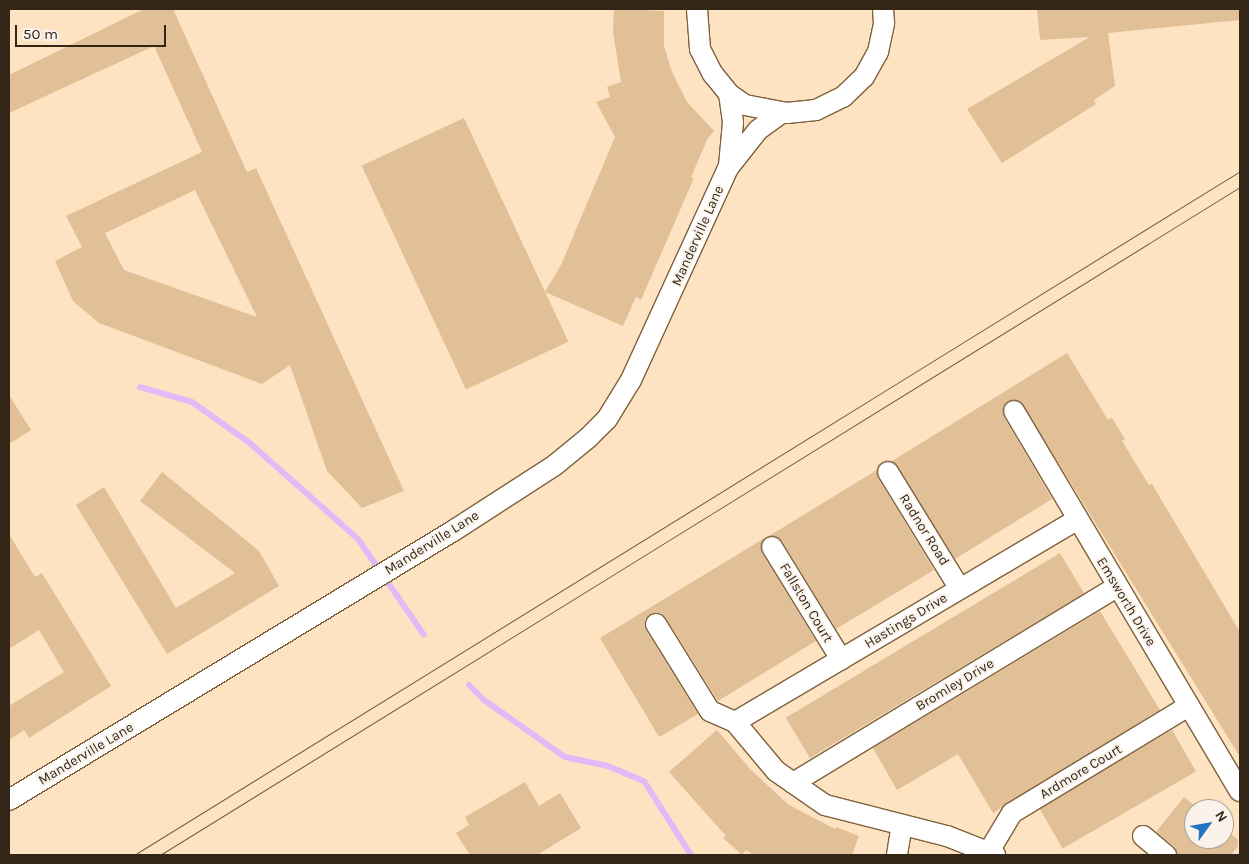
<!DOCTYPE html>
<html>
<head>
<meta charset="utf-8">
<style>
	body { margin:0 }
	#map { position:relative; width:1249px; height:864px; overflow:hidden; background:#fee3c2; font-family:Karla,sans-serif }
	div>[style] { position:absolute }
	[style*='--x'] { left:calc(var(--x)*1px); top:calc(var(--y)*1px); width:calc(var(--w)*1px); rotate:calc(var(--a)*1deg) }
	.stream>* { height:6px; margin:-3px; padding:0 3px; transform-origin:3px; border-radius:3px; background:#e0bbf7 }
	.building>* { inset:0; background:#e1bf97; transform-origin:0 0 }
	.roads { filter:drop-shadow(1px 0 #7f613c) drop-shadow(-1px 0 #7f613c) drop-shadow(0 1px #7f613c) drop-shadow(0 -1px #7f613c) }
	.minor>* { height:20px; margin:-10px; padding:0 10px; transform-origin:10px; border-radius:10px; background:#fff }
	.tram>* { height:1px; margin:-0.5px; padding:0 0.5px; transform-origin:0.5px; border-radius:0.5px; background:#6e5d48 }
	span { translate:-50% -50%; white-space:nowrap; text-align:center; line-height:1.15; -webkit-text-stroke:4px #faf3eb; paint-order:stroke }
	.street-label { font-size:14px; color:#332616 }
	.frame { position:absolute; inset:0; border:10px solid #332616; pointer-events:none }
	.north { position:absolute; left:1184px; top:799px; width:50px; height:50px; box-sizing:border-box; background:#faf3eb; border:1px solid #aaa196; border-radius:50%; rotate:58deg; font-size:14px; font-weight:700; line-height:20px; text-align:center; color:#332616 }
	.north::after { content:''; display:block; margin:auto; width:18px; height:22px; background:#2273c2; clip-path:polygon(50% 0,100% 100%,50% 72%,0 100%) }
	.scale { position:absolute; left:15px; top:25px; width:151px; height:22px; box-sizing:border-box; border:2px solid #332616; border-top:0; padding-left:6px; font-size:15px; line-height:18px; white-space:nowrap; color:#332616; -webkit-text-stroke:4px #faf3eb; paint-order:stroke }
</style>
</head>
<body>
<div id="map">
	<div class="stream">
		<i style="--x:140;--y:387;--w:54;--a:16.1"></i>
		<i style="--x:192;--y:402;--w:72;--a:35.4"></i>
		<i style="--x:251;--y:444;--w:143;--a:41.6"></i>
		<i style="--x:358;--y:539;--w:116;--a:55.5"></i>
		<i style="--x:469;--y:685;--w:21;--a:45"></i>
		<i style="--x:484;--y:700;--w:99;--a:35.1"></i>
		<i style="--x:565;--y:757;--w:44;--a:11.8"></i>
		<i style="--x:608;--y:766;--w:39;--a:23"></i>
		<i style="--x:644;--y:781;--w:88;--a:57.6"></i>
	</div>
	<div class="building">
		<i style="clip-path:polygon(evenodd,144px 9px,173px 9px,247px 172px,256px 168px,404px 491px,362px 508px,327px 471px,290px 365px,262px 384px,99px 323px,73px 301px,55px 261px,82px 247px,66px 216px,202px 152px,154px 46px,9px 113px,9px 75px,144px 9px,195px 190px,257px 317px,124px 270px,105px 233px,195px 190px)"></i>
		<i style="clip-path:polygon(614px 9px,664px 11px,664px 46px,672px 72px,687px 102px,714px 131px,708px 138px,691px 177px,694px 178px,641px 300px,636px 297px,623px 326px,545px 292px,561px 265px,615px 137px,596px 102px,610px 97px,607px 87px,621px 82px,613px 32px)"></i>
		<i style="clip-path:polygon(1037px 9px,1240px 9px,1240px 20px,1108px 33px,1115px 86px,1094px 100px,1096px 104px,1002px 163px,967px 109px,1090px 37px,1040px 40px)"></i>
		<i style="left:464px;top:118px;width:247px;height:113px;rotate:65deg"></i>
		<i style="clip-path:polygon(1067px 353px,1108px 420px,1112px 418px,1125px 439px,1122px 441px,1149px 485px,1152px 484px,1240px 632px,1240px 757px,1020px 401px,1008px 401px,1003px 406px,1004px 417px,1052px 499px,955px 559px,892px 461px)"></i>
		<i style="clip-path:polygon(9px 395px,31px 430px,9px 444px)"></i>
		<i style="clip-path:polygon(877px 470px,878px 478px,934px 570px,836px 629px,782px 541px,769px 536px)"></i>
		<i style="clip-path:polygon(162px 472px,259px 551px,279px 586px,167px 654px,76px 505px,104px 487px,176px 608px,235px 573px,140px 501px)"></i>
		<i style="clip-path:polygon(9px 534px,35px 577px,42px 573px,111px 686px,29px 738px,24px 730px,9px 740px,9px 706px,64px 672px,39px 630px,9px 649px)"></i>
		<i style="clip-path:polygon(763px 539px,762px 553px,816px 641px,718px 701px,666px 618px,661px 613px,650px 614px,645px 619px,646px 630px,698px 714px,659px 737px,600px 638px)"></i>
		<i style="left:1060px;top:553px;width:47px;height:320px;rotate:59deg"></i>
		<i style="clip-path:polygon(1100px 611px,1160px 710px,993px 813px,958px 754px,897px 790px,873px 748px)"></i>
		<i style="clip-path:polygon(717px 730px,751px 770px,789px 805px,835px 829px,836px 827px,859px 836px,852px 855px,753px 855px,746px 850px,742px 855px,723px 838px,726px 836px,669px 772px)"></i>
		<i style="left:1172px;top:730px;width:48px;height:154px;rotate:60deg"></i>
		<i style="clip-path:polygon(525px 782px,539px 806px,560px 793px,581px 828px,537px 855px,470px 855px,456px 833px,469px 825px,465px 817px)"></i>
		<i style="clip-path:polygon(1184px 797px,1199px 809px,1194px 809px,1194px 839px,1224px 839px,1225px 829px,1238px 840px,1238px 846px,1231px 855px,1178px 855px,1174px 846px,1156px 832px)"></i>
	</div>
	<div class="roads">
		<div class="minor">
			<i style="--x:697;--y:9;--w:40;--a:85.7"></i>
			<i style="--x:700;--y:49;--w:28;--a:63"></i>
			<i style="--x:713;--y:74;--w:26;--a:51"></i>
			<i style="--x:729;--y:94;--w:19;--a:35"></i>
			<i style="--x:745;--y:105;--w:43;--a:10.8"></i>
			<i style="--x:787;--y:113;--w:29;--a:-6"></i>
			<i style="--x:816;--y:110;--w:30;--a:-26"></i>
			<i style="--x:843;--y:97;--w:29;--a:-44"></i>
			<i style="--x:864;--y:77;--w:29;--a:-61"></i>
			<i style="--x:878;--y:52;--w:30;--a:-78"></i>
			<i style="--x:884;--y:23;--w:14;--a:-94"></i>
			<i style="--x:729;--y:166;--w:44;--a:-84.8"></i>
			<i style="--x:733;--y:122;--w:28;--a:-98"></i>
			<i style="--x:1014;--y:411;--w:442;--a:59.3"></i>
			<i style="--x:888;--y:472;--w:137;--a:58.4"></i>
			<i style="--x:772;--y:547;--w:132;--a:58.4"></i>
			<i style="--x:656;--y:624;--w:102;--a:58.2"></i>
			<i style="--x:710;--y:711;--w:27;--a:24"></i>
			<i style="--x:735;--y:722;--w:64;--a:50.1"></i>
			<i style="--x:776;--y:771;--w:60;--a:34.8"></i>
			<i style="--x:825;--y:805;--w:126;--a:14.3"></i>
			<i style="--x:947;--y:836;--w:52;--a:21.6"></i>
			<i style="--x:735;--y:722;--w:397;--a:-30.6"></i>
			<i style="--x:793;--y:783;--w:379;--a:-31.2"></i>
			<i style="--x:9;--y:800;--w:519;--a:-31.21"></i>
			<i style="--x:453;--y:531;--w:121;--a:-32.9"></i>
			<i style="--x:555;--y:465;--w:43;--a:-39.3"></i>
			<i style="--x:588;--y:438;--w:27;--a:-45"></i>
			<i style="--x:607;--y:419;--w:46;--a:-58.4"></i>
			<i style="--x:631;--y:380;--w:233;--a:-65.4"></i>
			<i style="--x:728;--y:168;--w:48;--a:-51.7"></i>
			<i style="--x:758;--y:130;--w:29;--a:-36"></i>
			<i style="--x:1143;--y:836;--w:30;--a:40"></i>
			<i style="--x:988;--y:853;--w:47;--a:-59"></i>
			<i style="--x:1012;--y:813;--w:207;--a:-31.2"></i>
			<i style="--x:897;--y:855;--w:30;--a:-81"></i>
		</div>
	</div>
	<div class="tram">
		<i style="--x:134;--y:855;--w:1300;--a:-31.73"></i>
		<i style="--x:160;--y:855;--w:1270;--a:-31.74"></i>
	</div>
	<div class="street-label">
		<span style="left:698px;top:236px;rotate:-66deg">Manderville Lane</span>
		<span style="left:924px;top:530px;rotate:58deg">Radnor Road</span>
		<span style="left:432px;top:543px;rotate:-32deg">Manderville Lane</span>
		<span style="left:1126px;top:602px;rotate:59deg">Emsworth Drive</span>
		<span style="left:806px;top:603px;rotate:59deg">Fallston Court</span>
		<span style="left:906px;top:621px;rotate:-31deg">Hastings Drive</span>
		<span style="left:955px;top:685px;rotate:-31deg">Bromley Drive</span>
		<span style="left:86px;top:754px;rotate:-31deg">Manderville Lane</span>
		<span style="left:1081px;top:772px;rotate:-31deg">Ardmore Court</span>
	</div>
	<div class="frame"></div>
	<div class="north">N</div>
	<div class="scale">50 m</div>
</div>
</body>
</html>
